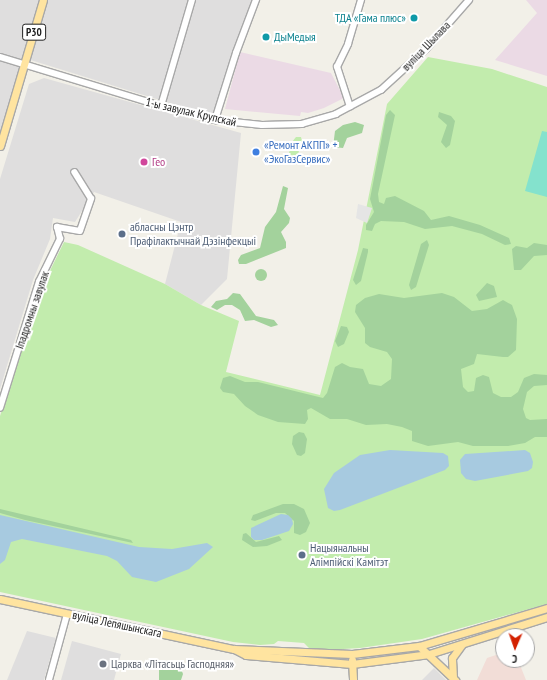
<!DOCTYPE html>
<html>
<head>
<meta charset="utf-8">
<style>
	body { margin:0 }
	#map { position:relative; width:547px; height:680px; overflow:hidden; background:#f2f0e8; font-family:"PT Sans Narrow",sans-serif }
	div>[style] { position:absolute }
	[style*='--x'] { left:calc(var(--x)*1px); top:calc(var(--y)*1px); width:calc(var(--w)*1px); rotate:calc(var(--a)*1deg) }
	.residential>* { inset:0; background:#dfdede }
	.commercial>* { inset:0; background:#f2ddd7 }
	.industrial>* { inset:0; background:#ebdae5 }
	.grass>* { inset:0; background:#c2ecad }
	.forest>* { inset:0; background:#a3d29c }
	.round { border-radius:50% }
	.pitch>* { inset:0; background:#84e2cd }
	.parking>* { inset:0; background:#e5e5e5 }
	.water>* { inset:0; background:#a7cae0 }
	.roads { filter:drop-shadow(1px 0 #a8a8a8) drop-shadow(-1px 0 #a8a8a8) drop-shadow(0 1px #a8a8a8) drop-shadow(0 -1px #a8a8a8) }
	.minor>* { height:5.5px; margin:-2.75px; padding:0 2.75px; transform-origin:2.75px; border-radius:2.75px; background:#fff }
	.major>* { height:7px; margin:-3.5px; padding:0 3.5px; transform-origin:3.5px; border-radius:3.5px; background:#ffe4a0 }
	.dots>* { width:11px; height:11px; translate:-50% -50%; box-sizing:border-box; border:2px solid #fff; border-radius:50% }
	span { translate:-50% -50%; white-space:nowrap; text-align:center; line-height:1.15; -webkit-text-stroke:4px #fff; paint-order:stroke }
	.shield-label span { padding:1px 3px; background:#fff; border:1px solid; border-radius:3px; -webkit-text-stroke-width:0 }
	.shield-label { font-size:11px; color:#212121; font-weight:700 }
	.culture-label { font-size:12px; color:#0d838f }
	.right { translate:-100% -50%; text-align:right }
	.left { translate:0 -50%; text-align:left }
	.street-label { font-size:12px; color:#212121 }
	.shop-label { font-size:12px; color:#366cbe }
	.hotel-label { font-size:12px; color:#b23c85 }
	.service-label { font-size:12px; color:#4e5e75 }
	.worship-label { font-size:12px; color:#5b616d }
	.north { position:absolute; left:495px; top:628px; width:40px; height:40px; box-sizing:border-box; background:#fff; border:1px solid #a6a6a6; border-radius:50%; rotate:182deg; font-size:11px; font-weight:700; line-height:16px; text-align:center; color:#212121 }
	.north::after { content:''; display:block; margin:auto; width:14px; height:18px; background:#d32100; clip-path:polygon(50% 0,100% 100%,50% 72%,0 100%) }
</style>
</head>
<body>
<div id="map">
	<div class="residential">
		<i style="clip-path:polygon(0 0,255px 0,218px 118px,24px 58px,0 132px)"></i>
		<i style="clip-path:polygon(44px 78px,241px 133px,227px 279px,201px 305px,165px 284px,181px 222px,94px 192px,75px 222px,53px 218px,50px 239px,33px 280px,0 389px,0 179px,29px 84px)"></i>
		<i style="clip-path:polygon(27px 631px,56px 638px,44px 680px,7px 680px)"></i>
		<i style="clip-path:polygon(72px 641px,121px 654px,114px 680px,61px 680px)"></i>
		<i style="clip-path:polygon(434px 668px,446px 680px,422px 680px)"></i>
	</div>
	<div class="commercial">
		<i style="clip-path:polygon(502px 653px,503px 660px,518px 660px,526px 680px,477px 680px,487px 658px)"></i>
	</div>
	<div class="industrial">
		<i style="clip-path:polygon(526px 0,547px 0,547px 76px,495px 60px,537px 13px)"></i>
		<i style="clip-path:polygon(240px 52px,331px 73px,344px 98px,324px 108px,308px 113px,301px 112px,300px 116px,225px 109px)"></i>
	</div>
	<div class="grass">
		<i style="clip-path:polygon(428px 57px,492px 69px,547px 87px,547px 604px,422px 639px,360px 648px,326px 650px,309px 648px,304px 643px,278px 641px,274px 644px,260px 645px,233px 642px,0 592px,0 416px,43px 285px,64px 242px,78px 245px,165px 284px,201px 305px,239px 321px,226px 372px,320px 395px,358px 250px,387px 104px)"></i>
		<i style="clip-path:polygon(301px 137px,302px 141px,298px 154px,292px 157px,289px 153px,292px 142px,296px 137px)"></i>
	</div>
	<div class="forest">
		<i style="clip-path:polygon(390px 110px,395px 115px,378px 194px,379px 202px,384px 204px,386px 198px,395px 196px,424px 211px,431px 220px,449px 216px,480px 225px,509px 238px,511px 244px,505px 245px,482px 234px,452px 226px,425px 229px,404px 222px,381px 221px,375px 224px,372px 231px,366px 230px,366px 225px,374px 212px,370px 199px,386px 115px)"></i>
		<i style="clip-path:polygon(439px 112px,451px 116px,455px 121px,450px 145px,446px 148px,441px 142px,447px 125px,438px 117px)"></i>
		<i style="clip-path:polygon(355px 122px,364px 125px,362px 133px,347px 138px,343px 148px,333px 147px,335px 131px,343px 125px)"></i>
		<i style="clip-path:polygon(283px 186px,288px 188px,284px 209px,290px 218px,289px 223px,281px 232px,286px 242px,286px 248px,246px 264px,239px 264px,238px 260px,241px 255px,260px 248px,265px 227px,276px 212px)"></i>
		<i style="clip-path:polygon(427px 240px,429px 245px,416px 287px,411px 290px,409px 285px,421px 244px)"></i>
		<i style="clip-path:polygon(534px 243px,547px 245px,547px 255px,534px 256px,521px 270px,514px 270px,512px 249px,516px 246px,527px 248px)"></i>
		<i style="clip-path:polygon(363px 248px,368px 249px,368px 252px,361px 281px,356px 285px,353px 280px)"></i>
		<i class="round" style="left:255px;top:269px;width:12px;height:12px"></i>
		<i style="clip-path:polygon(487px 283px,494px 286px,497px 297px,479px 301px,476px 295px)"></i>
		<i style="clip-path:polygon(233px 293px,240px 294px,256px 316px,274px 320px,278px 325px,271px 327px,254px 320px,245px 321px,240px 310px,232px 305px,225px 305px,217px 310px,211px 307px,216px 301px,227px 299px)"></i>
		<i style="clip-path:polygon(442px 293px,454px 297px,472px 311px,487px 309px,503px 300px,512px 305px,517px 319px,516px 350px,508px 357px,503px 357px,477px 354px,474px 364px,461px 369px,463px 387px,468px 392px,474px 391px,476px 378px,483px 375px,489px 377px,493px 393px,501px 397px,511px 397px,518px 392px,524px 378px,534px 374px,547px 375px,547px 385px,534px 386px,527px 392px,523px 409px,526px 418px,530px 420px,547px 419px,547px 437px,535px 437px,525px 443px,508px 446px,473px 446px,458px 442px,428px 446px,412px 441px,412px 431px,402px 427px,387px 424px,366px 425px,347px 419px,330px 419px,311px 408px,307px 410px,308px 419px,305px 424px,278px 422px,258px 415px,245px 406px,234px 394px,223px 392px,220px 388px,223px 378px,230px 376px,245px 382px,258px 382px,323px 398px,327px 393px,335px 367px,342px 363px,350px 367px,363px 369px,369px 384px,381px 386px,391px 379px,392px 359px,387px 352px,370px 347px,365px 343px,365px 328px,355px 312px,356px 305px,365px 298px,379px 294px,404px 298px)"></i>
		<i style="clip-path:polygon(341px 326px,347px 327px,349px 332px,344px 344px,338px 347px,335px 341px)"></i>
		<i style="clip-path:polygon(299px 432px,304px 433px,307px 439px,305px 453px,301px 456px,297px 455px,292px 444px,293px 436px)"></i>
		<i style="clip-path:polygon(283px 504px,294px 504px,304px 509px,310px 523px,306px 532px,300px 535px,294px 533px,294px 521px,285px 513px,276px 513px,255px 521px,251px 520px,253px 515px)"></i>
		<i style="clip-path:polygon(0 509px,131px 540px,133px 543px,25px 520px,0 513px)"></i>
		<i style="clip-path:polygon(246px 533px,256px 542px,279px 536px,282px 540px,267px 546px,253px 547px,242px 540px,243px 534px)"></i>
		<i style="clip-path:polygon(178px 661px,183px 674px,181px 680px,159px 680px,159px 669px,171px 662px)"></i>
	</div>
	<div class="pitch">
		<i style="clip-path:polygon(542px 131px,547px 132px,547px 197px,525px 191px)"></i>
	</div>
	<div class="parking">
		<i style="clip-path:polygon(358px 204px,372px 208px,367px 223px,356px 218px)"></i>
	</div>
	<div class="water">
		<i style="clip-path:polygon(390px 450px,443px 453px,448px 456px,449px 466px,445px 470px,340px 510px,334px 511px,328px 508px,324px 489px,334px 473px,360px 455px)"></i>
		<i style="clip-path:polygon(525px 450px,530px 453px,533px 462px,532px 468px,528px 471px,475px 481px,466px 479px,461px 473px,460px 460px,465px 454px)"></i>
		<i style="clip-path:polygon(281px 514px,288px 515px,292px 519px,293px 524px,289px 531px,262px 540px,254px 540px,251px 537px,251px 528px)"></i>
		<i style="clip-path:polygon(0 515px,139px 547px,172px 549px,207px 543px,213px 547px,189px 569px,156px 582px,132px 577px,117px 561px,107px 556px,22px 539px,11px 542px,5px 560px,0 564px)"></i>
	</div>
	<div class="roads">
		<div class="minor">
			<i style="--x:0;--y:57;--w:168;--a:16.9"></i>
			<i style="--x:161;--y:106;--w:56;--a:14.5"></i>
			<i style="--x:215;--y:120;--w:47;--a:6.1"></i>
			<i style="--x:262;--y:125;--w:40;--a:-1.4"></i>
			<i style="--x:302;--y:124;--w:35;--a:-16"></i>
			<i style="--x:336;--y:114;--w:51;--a:-28.1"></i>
			<i style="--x:381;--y:90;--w:61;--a:-42.3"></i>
			<i style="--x:426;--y:49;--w:65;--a:-48.7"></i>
			<i style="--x:161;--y:106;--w:110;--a:-73.7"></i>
			<i style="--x:350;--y:107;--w:42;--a:-108"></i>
			<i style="--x:337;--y:67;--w:25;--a:-64"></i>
			<i style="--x:348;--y:44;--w:46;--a:-73.5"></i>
			<i style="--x:215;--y:120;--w:70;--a:-72.6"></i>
			<i style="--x:236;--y:53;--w:57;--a:-69.3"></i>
			<i style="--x:0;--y:408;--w:132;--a:-72.8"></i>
			<i style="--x:39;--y:282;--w:48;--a:-64"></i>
			<i style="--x:60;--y:239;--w:12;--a:-104"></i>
			<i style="--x:57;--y:227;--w:23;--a:10"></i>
			<i style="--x:80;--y:231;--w:34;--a:-71"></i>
			<i style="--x:91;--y:199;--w:31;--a:-122"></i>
			<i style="--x:49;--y:680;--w:68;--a:-74.7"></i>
		</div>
		<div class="major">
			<i style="--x:0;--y:146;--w:152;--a:-73.6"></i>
			<i style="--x:0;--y:599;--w:239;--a:12.1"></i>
			<i style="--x:234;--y:649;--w:13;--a:27"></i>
			<i style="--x:246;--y:655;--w:106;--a:4.9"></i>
			<i style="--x:352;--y:664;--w:78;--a:-7.4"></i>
			<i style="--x:429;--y:654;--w:124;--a:-17.4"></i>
			<i style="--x:419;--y:646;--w:50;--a:43.4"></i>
			<i style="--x:234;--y:649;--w:118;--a:2.4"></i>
			<i style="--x:352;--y:654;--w:67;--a:-6.8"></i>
			<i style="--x:419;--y:646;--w:134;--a:-16.5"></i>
			<i style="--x:352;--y:660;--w:20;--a:87"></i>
			<i style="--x:453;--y:678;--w:20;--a:-93"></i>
			<i style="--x:452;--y:658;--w:17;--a:-54"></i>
		</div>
	</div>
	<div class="dots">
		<i style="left:414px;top:18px;background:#0f9aa8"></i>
		<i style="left:266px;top:37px;background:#0f9aa8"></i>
		<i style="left:256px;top:152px;background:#3f7fe0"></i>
		<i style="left:144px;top:162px;background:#d1479c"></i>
		<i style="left:122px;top:234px;background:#5c6f8a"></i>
		<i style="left:302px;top:555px;background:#5c6f8a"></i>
		<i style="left:103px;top:664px;background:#6b7280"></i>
	</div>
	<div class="shield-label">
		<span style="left:34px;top:32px">Р30</span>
	</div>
	<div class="culture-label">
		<span class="right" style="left:406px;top:18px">ТДА «Гама плюс»</span>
		<span class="left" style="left:274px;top:37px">ДыМедыя</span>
	</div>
	<div class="street-label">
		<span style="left:426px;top:46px;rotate:-46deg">вуліца Шылава</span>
		<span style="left:191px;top:112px;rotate:13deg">1-ы завулак Крупскай</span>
		<span style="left:32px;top:310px;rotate:-71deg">Іпадромны завулак</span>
		<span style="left:117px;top:624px;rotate:12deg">вуліца Лепяшынскага</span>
	</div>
	<div class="shop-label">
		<span class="left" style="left:264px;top:152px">«Ремонт АКПП» +<br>«ЭкоГазСервис»</span>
	</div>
	<div class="hotel-label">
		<span class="left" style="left:152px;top:162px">Гео</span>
	</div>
	<div class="service-label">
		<span class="left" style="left:130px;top:234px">абласны Цэнтр<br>Прафілактычнай Дэзінфекцыі</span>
		<span class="left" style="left:310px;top:555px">Нацыянальны<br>Алімпійскі Камітэт</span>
	</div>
	<div class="worship-label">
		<span class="left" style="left:111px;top:664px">Царква «Літасьць Гасподняя»</span>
	</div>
	<div class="north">С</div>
</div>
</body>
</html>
